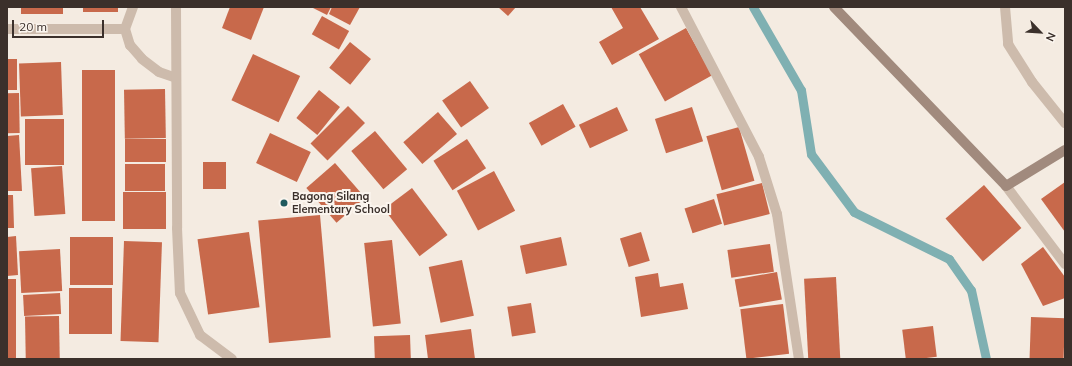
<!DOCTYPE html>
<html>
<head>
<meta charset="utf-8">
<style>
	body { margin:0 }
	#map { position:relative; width:1072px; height:366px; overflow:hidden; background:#f4ebe1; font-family:Mulish,sans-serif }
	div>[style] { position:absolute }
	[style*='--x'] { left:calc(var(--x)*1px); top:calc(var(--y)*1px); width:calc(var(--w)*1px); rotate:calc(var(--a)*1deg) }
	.stream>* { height:9px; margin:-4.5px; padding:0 4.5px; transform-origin:4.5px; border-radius:4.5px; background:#7fb0b2 }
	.building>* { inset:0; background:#c8694b; transform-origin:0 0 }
	.street>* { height:10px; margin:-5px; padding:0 5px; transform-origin:5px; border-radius:5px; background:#cdbbac }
	.secondary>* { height:10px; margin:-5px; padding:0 5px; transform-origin:5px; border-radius:5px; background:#a18a7d }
	.dots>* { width:11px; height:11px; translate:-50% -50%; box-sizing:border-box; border:2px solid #fbf5ee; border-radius:50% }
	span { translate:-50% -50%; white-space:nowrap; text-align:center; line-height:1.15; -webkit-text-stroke:4px #fbf5ee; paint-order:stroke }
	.poi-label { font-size:11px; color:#3b302b; font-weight:700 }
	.left { translate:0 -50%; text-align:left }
	.frame { position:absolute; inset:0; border:8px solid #3b302b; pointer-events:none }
	.north { position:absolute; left:1020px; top:12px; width:40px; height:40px; -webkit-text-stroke:3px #fbf5ee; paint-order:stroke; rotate:115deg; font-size:11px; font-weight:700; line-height:16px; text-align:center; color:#3b302b }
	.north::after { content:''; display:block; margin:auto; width:14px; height:18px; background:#3b302b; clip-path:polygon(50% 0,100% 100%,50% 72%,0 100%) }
	.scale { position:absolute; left:12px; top:20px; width:92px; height:18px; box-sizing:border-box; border:2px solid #3b302b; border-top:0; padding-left:5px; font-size:12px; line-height:14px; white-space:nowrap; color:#3b302b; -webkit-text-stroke:3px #fbf5ee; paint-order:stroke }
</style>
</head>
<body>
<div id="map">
	<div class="stream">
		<i style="--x:753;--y:7;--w:96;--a:60"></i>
		<i style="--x:801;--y:90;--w:65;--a:81.1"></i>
		<i style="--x:811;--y:154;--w:72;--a:53.4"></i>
		<i style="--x:854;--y:212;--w:106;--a:26.3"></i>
		<i style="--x:949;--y:259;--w:38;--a:55"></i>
		<i style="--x:971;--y:290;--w:71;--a:77.7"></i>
	</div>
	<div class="building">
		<i style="left:21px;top:7px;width:42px;height:7px"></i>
		<i style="left:83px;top:7px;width:35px;height:5px"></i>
		<i style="clip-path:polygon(230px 7px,264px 7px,251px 40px,222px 28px)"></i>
		<i style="clip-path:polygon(311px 7px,331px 7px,327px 15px)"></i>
		<i style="clip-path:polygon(332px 7px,360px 7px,350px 25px,329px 14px)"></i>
		<i style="clip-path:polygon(498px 7px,516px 7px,508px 16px)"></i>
		<i style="clip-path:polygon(611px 7px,640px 7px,659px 39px,612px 65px,599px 42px,623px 28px)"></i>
		<i style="left:322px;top:16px;width:31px;height:21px;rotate:29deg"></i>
		<i style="left:686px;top:28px;width:54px;height:54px;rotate:61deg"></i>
		<i style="left:350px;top:42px;width:27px;height:33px;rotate:39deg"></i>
		<i style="left:253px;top:54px;width:52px;height:51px;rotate:25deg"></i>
		<i style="left:7px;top:59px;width:10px;height:31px"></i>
		<i style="left:61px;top:62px;width:53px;height:42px;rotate:88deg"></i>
		<i style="left:82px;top:70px;width:33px;height:151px"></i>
		<i style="left:470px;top:81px;width:33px;height:34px;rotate:55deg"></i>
		<i style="left:165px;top:89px;width:49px;height:41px;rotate:89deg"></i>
		<i style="left:319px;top:90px;width:27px;height:36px;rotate:39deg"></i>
		<i style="left:19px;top:93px;width:40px;height:12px;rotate:89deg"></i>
		<i style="left:563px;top:104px;width:26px;height:39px;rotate:61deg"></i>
		<i style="left:348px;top:106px;width:24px;height:53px;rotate:45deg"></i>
		<i style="left:617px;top:107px;width:26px;height:42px;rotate:65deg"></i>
		<i style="left:692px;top:107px;width:36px;height:39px;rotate:72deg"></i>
		<i style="left:438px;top:112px;width:29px;height:46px;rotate:49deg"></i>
		<i style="left:64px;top:119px;width:46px;height:39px;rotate:90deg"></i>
		<i style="left:739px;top:127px;width:56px;height:34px;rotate:74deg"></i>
		<i style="left:375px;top:131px;width:50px;height:31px;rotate:50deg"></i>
		<i style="left:270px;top:133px;width:45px;height:33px;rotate:25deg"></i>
		<i style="clip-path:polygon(19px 135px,22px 191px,7px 191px,7px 136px)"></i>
		<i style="left:166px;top:139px;width:23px;height:41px;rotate:90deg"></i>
		<i style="left:467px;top:139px;width:35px;height:40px;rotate:57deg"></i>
		<i style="left:203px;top:162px;width:23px;height:27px"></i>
		<i style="left:335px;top:163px;width:46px;height:38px;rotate:49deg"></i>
		<i style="left:125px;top:164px;width:40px;height:27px"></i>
		<i style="left:62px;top:166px;width:48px;height:31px;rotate:86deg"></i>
		<i style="left:494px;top:171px;width:45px;height:42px;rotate:62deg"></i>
		<i style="clip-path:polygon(1065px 182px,1065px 232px,1041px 199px)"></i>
		<i style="left:762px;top:183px;width:32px;height:47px;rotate:76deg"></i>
		<i style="left:984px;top:185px;width:57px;height:51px;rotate:49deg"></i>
		<i style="left:412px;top:188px;width:59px;height:35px;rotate:53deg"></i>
		<i style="left:123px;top:192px;width:43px;height:37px"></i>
		<i style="clip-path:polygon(7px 195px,13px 195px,14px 228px,7px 228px)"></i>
		<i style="left:714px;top:199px;width:26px;height:31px;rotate:72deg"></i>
		<i style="left:320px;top:215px;width:123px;height:62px;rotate:85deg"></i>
		<i style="left:249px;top:232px;width:76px;height:52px;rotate:82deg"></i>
		<i style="left:641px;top:232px;width:30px;height:22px;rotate:73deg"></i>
		<i style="clip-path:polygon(16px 236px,18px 275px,7px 276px,7px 237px)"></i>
		<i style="left:70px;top:237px;width:43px;height:48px"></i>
		<i style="left:561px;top:237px;width:29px;height:42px;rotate:78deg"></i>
		<i style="left:392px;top:240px;width:84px;height:28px;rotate:84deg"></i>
		<i style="left:124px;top:241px;width:38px;height:100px;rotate:2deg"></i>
		<i style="left:770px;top:244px;width:28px;height:43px;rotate:82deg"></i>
		<i style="clip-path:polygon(1043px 247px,1065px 277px,1065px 298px,1043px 306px,1021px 264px)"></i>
		<i style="left:60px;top:249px;width:42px;height:41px;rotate:87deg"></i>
		<i style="left:462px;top:260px;width:57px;height:34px;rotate:78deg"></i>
		<i style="left:777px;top:272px;width:28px;height:43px;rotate:80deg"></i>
		<i style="clip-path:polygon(658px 273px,660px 287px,683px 283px,688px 309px,641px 317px,635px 277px)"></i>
		<i style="left:836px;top:277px;width:82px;height:32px;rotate:87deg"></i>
		<i style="left:7px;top:279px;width:9px;height:80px"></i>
		<i style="left:112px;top:288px;width:46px;height:43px;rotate:90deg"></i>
		<i style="left:60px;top:293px;width:21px;height:37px;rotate:87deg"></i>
		<i style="left:531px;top:303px;width:30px;height:24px;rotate:81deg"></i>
		<i style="left:783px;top:304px;width:50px;height:43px;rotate:83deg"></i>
		<i style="left:59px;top:316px;width:43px;height:34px;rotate:89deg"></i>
		<i style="left:1031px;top:317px;width:34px;height:42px;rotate:2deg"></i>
		<i style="left:933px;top:326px;width:31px;height:31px;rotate:83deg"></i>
		<i style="clip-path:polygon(471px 329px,475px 359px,428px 359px,425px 335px)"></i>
		<i style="left:410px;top:335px;width:24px;height:36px;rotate:88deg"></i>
	</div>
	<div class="street">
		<i style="--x:133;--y:7;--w:23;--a:110"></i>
		<i style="--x:125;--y:29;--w:17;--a:73"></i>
		<i style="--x:130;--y:45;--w:18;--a:49"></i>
		<i style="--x:142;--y:59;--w:21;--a:37"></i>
		<i style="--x:159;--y:72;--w:18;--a:19"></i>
		<i style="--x:176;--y:7;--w:221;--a:89.7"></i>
		<i style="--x:177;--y:228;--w:65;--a:87.4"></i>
		<i style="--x:180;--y:293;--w:47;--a:64.5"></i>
		<i style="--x:200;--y:335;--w:40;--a:37"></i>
		<i style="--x:681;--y:7;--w:169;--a:62.5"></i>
		<i style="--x:759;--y:157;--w:60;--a:72.5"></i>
		<i style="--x:777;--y:214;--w:147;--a:81.4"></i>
		<i style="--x:1005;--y:7;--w:37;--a:85"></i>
		<i style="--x:1008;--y:44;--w:45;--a:57.7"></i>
		<i style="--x:1032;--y:82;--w:53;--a:51.2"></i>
		<i style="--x:7;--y:29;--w:118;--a:0"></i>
		<i style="--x:1006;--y:186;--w:98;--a:52.9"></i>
	</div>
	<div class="secondary">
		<i style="--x:834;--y:7;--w:248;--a:46.1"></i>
		<i style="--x:1006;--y:186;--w:69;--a:-31.4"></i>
	</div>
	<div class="dots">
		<i style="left:284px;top:203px;background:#1f5a5e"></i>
	</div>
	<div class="poi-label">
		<span class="left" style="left:292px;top:203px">Bagong Silang<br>Elementary School</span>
	</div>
	<div class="frame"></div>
	<div class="north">N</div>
	<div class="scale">20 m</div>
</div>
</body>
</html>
